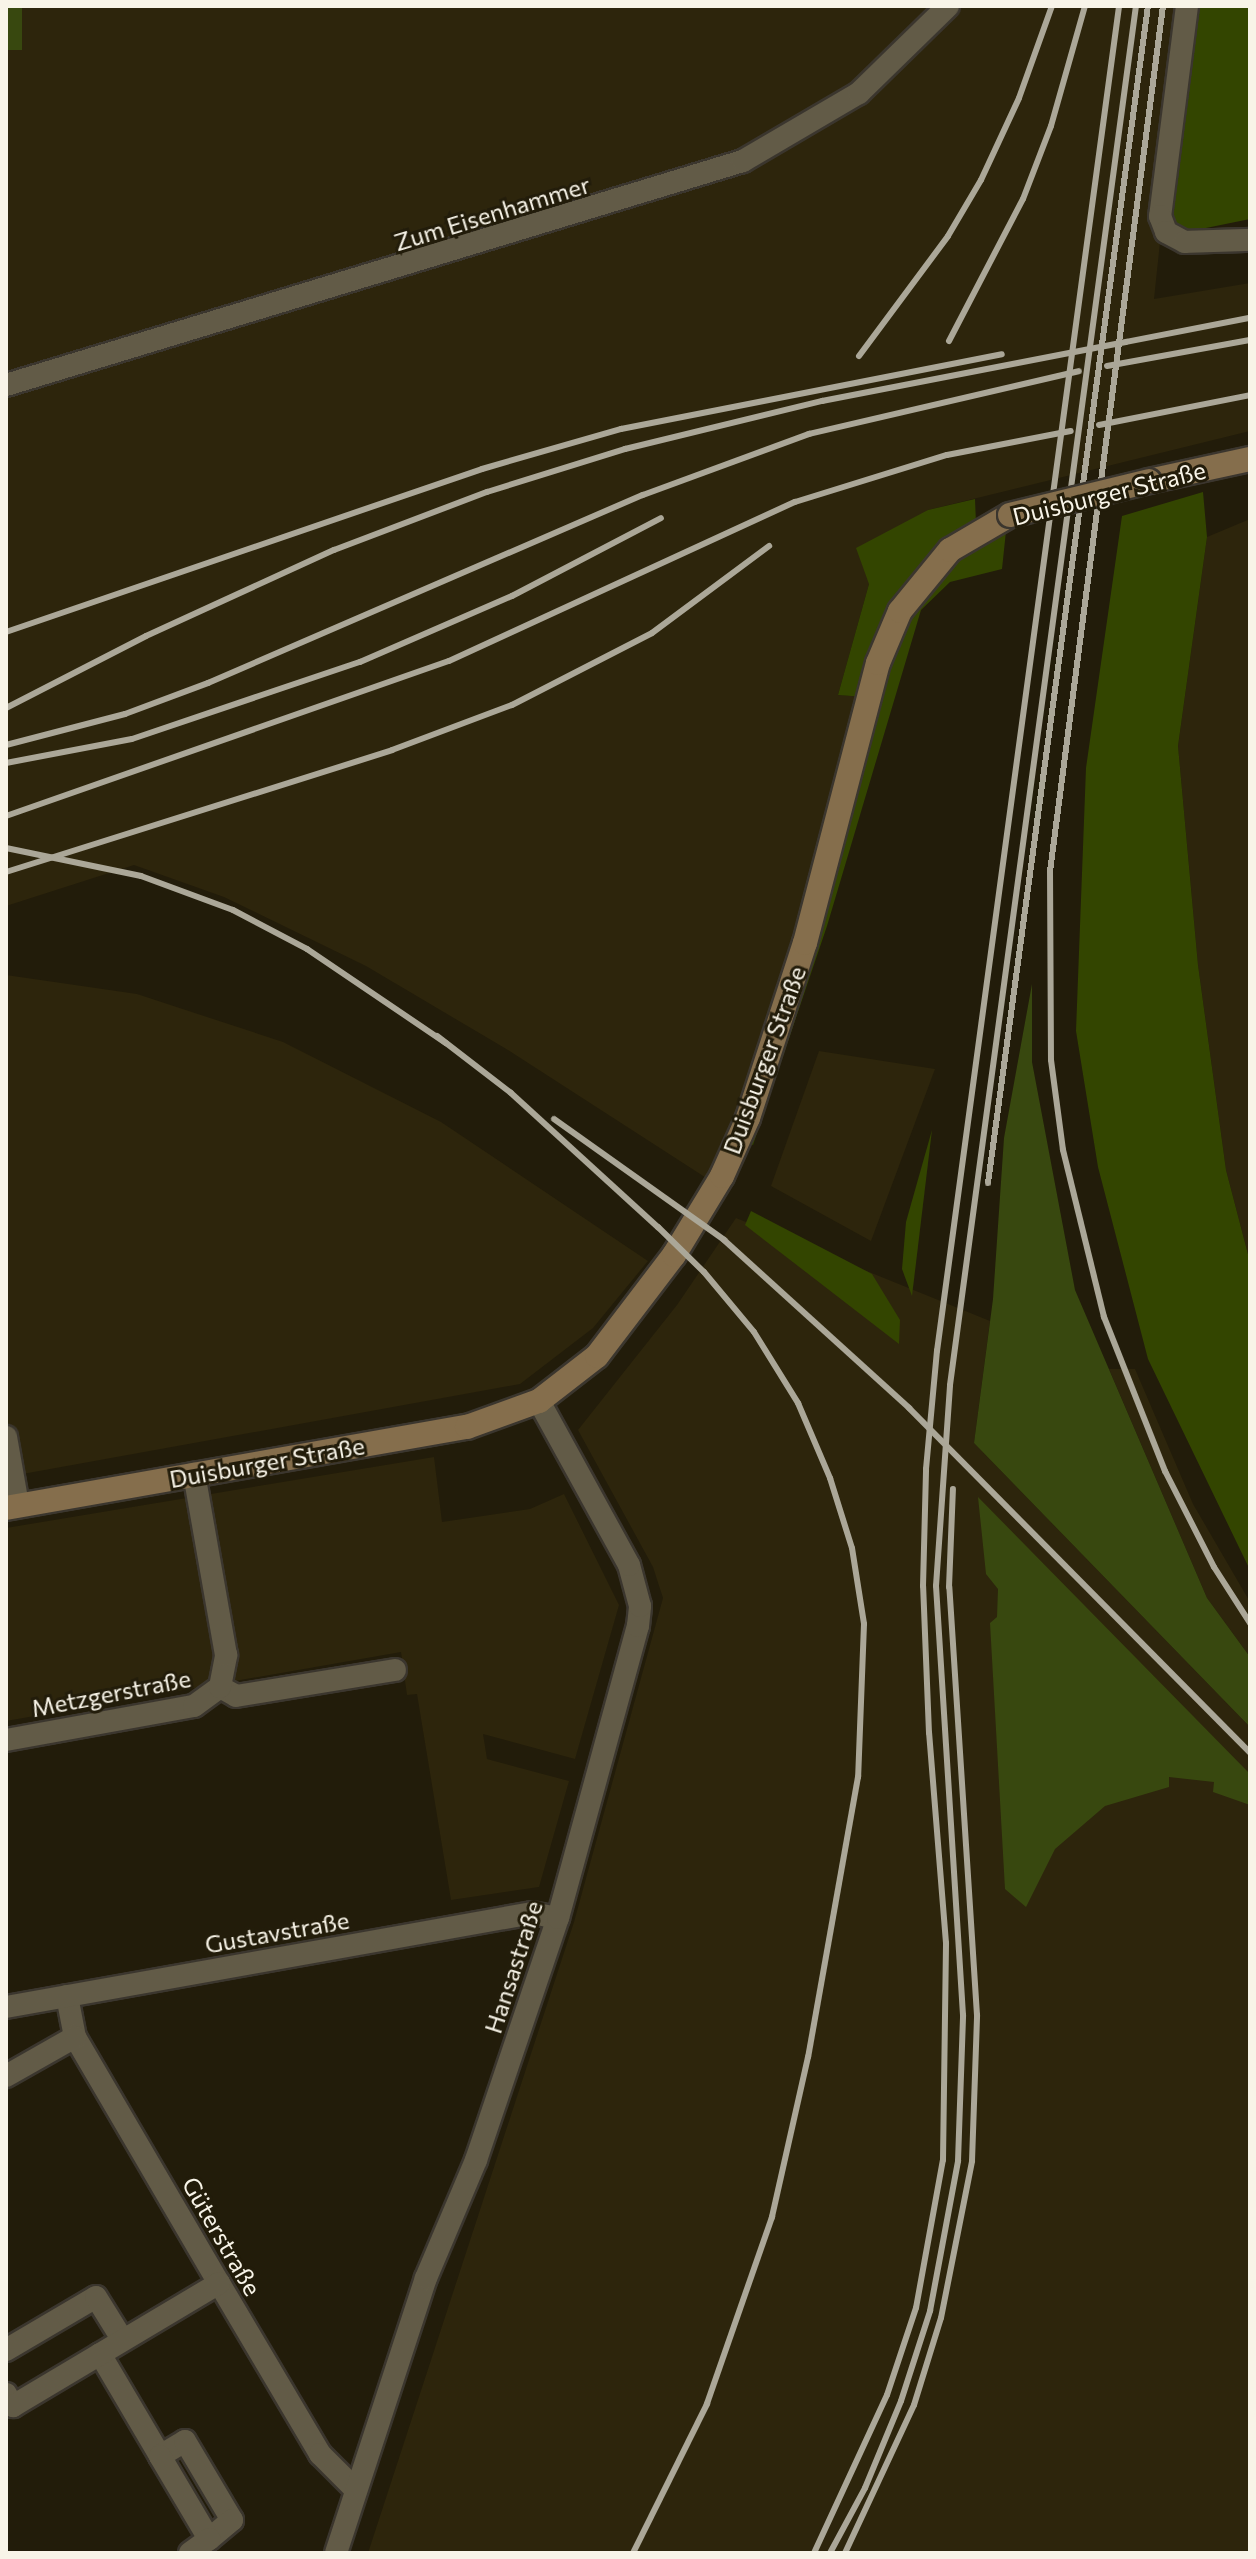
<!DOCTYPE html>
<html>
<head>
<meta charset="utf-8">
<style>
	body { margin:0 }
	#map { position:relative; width:1256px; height:2559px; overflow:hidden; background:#221c0a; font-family:Commissioner,sans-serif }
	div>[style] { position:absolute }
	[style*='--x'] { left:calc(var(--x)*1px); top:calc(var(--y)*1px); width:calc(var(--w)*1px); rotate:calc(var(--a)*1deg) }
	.built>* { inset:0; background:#2d250c }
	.green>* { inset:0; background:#334500 }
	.forest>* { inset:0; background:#38480f; transform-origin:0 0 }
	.roads { filter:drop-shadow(2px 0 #3b362e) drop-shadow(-2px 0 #3b362e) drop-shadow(0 2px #3b362e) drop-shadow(0 -2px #3b362e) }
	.minor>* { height:22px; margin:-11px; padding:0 11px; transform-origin:11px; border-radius:11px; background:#625b47 }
	.secondary>* { height:24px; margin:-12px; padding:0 12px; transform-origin:12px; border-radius:12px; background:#856e4c }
	.rail>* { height:6px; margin:-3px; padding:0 3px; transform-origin:3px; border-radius:3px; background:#aba798 }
	.bridges { filter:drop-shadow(2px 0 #3b362e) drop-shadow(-2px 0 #3b362e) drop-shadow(0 2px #3b362e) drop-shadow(0 -2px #3b362e) }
	.secondary-bridge>* { height:24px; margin:-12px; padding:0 12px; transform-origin:12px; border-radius:12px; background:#856e4c }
	span { translate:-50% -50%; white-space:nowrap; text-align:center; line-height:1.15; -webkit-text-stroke:6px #221c0a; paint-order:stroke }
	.street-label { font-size:24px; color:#f8f4e8 }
	.frame { position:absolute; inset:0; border:8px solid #f8f4e8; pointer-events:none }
</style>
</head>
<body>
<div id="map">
	<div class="built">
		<i style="clip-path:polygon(6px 6px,1185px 6px,1154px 299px,1250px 283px,1250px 431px,928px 510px,869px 584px,838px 695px,865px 697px,765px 1056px,711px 1181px,508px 1050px,366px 966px,224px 897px,134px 865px,6px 906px)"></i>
		<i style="clip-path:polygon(1250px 519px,1250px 1262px,1226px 1170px,1198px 965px,1178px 746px,1207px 537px)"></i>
		<i style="clip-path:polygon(6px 975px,137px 994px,283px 1042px,441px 1122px,648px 1261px,593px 1328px,520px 1384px,6px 1477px)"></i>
		<i style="clip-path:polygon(819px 1051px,935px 1069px,871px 1241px,771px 1186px)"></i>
		<i style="clip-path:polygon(736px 1218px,990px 1321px,974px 1443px,1250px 1727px,1250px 2553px,368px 2553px,574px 1922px,663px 1598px,653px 1567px,578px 1430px,677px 1305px)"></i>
		<i style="clip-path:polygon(1109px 1369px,1135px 1369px,1193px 1504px,1250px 1602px,1250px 1657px,1207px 1598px)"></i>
		<i style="clip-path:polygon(434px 1457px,442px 1522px,530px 1509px,564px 1494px,619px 1605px,575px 1759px,483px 1734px,487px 1759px,569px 1781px,539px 1887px,451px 1900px,417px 1694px,407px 1695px,401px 1652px,6px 1721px,6px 1528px)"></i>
	</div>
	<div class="green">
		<i style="clip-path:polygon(1185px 6px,1250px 6px,1250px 219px,1162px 237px)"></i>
		<i style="clip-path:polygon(1203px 492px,1207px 537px,1178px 746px,1198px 965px,1226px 1170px,1250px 1262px,1250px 1570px,1148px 1359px,1098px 1167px,1076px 1031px,1086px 768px,1122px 516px)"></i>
		<i style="clip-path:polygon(975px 499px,976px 523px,1008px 512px,1002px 569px,950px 582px,921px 610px,827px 926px,753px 1145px,742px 1141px,865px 697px,838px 695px,869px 584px,856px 548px,928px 510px)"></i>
		<i style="clip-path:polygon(932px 1130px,912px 1296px,902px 1269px,906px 1222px)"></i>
		<i style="clip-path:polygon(751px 1211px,872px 1274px,900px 1320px,899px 1344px,745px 1225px)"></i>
	</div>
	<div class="forest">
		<i style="left:6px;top:6px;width:16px;height:44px"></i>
		<i style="clip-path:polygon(1032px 984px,1032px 1062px,1075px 1290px,1207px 1598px,1250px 1657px,1250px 1727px,974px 1443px,993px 1299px,1004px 1138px)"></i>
		<i style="clip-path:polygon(978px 1497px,1250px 1774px,1250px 1805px,1213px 1792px,1214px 1782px,1169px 1777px,1169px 1787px,1105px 1806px,1055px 1849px,1026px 1907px,1005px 1889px,990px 1623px,997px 1617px,998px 1589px,986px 1574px)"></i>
	</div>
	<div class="roads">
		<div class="minor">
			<i style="--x:1187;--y:6;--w:212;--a:97.3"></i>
			<i style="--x:1160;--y:216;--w:17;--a:69"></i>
			<i style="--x:1166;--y:232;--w:21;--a:28"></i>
			<i style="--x:1185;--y:242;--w:65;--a:-1.8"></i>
			<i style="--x:6;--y:385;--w:770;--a:-16.91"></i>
			<i style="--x:743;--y:161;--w:134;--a:-30.4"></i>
			<i style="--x:859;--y:93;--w:124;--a:-44.3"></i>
			<i style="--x:6;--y:1437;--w:69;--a:80"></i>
			<i style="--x:220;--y:1687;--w:18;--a:29"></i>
			<i style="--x:236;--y:1696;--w:161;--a:-9.3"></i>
			<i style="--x:6;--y:1740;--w:191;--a:-10.3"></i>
			<i style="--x:194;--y:1706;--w:32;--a:-36"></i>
			<i style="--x:220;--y:1687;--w:33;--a:-79"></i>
			<i style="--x:226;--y:1655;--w:184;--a:-100"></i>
			<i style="--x:67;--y:1996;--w:42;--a:79"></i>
			<i style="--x:75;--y:2037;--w:285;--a:59.7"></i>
			<i style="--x:219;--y:2283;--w:199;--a:59.4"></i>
			<i style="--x:320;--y:2454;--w:49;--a:45"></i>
			<i style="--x:6;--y:2007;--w:534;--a:-10.13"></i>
			<i style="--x:532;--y:1913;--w:26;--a:11"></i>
			<i style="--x:6;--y:2076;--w:79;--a:-29.5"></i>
			<i style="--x:6;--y:2350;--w:104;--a:-30.5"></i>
			<i style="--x:96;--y:2297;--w:49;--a:58.2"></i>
			<i style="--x:100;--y:2354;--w:118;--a:59.5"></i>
			<i style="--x:160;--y:2456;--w:29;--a:-31"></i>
			<i style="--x:185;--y:2441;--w:92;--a:59.3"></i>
			<i style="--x:232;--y:2520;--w:30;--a:140"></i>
			<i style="--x:209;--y:2539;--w:96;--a:-120.6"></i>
			<i style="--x:6;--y:2394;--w:14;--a:60"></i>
			<i style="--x:13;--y:2406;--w:240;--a:-30.8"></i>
			<i style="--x:190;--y:2553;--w:24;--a:-36"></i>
			<i style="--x:336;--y:2553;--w:289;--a:-71.9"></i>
			<i style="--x:426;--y:2278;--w:128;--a:-67"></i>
			<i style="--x:476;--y:2160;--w:256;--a:-71.3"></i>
			<i style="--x:558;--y:1918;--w:303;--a:-74.7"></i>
			<i style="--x:638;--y:1626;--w:20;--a:-84"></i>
			<i style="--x:640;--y:1606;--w:42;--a:-105"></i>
			<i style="--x:629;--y:1565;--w:187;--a:-118.8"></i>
		</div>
		<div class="secondary">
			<i style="--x:1149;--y:481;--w:103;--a:-12.3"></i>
			<i style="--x:6;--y:1508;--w:468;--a:-10"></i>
			<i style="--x:467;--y:1427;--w:77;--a:-19.9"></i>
			<i style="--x:539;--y:1401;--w:73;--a:-37.8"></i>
			<i style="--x:597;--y:1356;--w:127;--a:-52.7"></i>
			<i style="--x:674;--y:1255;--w:92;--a:-58.7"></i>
			<i style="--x:722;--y:1176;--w:64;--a:-65.9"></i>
			<i style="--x:748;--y:1118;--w:184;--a:-72"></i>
			<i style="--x:805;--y:943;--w:289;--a:-75.4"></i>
			<i style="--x:878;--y:663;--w:56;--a:-67.1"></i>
			<i style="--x:900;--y:611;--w:79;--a:-50.7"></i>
			<i style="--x:950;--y:550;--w:69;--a:-30.3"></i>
		</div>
	</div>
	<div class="rail">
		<i style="--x:1163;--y:6;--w:872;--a:97.44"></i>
		<i style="--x:1050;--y:871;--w:189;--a:89.7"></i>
		<i style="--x:1051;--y:1060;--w:91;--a:82.4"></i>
		<i style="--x:1063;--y:1150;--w:172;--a:76.2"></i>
		<i style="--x:1104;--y:1317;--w:166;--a:68.4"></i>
		<i style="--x:1165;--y:1471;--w:108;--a:63"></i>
		<i style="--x:1214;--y:1567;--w:67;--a:57.3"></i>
		<i style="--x:949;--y:341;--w:160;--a:-62.5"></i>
		<i style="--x:1023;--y:199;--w:78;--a:-69"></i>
		<i style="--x:1051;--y:126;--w:125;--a:-74.2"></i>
		<i style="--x:859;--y:356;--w:149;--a:-53.4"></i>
		<i style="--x:948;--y:236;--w:65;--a:-59.5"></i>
		<i style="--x:981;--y:180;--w:90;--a:-65.1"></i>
		<i style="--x:1019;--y:98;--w:98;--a:-70.3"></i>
		<i style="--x:1107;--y:366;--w:145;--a:-10.3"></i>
		<i style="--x:1099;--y:425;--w:154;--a:-11.2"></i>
		<i style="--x:6;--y:632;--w:503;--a:-18.9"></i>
		<i style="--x:482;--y:469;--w:145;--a:-16.1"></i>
		<i style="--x:621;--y:429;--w:388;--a:-11.1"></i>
		<i style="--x:6;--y:708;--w:157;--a:-27.2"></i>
		<i style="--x:146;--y:636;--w:207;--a:-24.6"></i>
		<i style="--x:334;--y:550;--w:164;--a:-20.8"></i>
		<i style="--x:487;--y:492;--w:145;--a:-17.3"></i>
		<i style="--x:625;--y:449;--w:203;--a:-13.7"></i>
		<i style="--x:822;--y:401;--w:436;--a:-11"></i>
		<i style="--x:6;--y:745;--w:123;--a:-14.6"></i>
		<i style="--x:125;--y:714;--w:89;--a:-20.5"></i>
		<i style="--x:208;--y:683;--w:474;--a:-23.4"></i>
		<i style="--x:643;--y:495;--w:177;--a:-20.2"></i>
		<i style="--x:809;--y:434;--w:277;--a:-13.1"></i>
		<i style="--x:6;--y:763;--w:128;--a:-10.8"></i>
		<i style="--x:132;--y:739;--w:241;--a:-18.7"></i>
		<i style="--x:360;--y:662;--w:166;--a:-23.5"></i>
		<i style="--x:512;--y:596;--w:168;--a:-27.6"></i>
		<i style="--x:6;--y:816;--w:469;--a:-19.3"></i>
		<i style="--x:449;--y:661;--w:381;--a:-24.7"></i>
		<i style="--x:795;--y:502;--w:159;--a:-17.2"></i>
		<i style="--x:947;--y:455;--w:126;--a:-11"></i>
		<i style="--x:6;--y:848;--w:138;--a:11.7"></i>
		<i style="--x:141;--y:876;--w:98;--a:20.3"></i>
		<i style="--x:233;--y:910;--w:84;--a:27.8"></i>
		<i style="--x:307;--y:949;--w:168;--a:34.1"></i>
		<i style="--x:6;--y:872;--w:405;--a:-17.5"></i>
		<i style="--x:392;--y:750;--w:128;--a:-20.6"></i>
		<i style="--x:512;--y:705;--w:157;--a:-27.2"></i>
		<i style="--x:652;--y:633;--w:146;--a:-36.6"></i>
		<i style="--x:437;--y:1036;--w:93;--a:37.6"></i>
		<i style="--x:511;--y:1093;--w:199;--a:42.4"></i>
		<i style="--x:658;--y:1227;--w:64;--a:44.4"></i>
		<i style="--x:704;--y:1272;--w:78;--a:50.2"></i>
		<i style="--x:754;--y:1332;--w:84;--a:58.2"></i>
		<i style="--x:798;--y:1403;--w:82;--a:66.9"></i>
		<i style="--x:830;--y:1478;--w:73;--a:72.6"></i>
		<i style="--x:852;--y:1548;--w:77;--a:81"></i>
		<i style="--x:864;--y:1624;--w:153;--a:92.2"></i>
		<i style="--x:858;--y:1777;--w:284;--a:100.1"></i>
		<i style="--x:808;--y:2057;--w:164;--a:102.7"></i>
		<i style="--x:772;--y:2217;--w:198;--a:109.2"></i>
		<i style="--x:707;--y:2404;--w:166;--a:116.4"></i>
		<i style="--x:554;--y:1119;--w:209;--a:35.4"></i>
		<i style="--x:724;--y:1240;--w:250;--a:42.2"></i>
		<i style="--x:909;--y:1408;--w:485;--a:45.3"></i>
		<i style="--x:988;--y:1183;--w:1188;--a:-82.26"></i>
		<i style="--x:814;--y:2553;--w:174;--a:-65.2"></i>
		<i style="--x:887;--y:2395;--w:92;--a:-71.6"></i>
		<i style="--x:916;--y:2308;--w:150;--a:-79.7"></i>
		<i style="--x:943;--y:2160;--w:217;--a:-89.2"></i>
		<i style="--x:946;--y:1943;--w:211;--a:-94.6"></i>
		<i style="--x:929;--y:1733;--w:147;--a:-92.3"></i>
		<i style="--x:923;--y:1586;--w:117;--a:-88.5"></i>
		<i style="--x:926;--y:1469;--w:119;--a:-84.7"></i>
		<i style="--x:937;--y:1351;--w:1357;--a:-82.29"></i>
		<i style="--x:830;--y:2553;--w:74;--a:-61.7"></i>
		<i style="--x:865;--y:2488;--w:94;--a:-67.5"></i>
		<i style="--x:901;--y:2401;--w:95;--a:-72.1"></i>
		<i style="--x:930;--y:2311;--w:153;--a:-79.4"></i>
		<i style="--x:958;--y:2161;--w:146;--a:-88"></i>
		<i style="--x:963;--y:2015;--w:430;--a:-93.6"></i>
		<i style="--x:936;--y:1586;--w:201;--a:-86"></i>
		<i style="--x:950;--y:1385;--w:1391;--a:-82.32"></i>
		<i style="--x:845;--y:2553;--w:163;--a:-65"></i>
		<i style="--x:914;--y:2405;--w:91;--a:-72.8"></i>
		<i style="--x:941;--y:2318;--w:160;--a:-78.8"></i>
		<i style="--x:972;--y:2161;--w:146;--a:-88"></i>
		<i style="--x:977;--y:2015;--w:429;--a:-93.7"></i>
		<i style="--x:949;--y:1587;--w:98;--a:-87.7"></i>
	</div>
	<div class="bridges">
		<div class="secondary-bridge">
			<i style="--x:1010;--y:515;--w:143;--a:-13.7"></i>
		</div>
	</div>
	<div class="street-label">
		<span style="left:492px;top:213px;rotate:-17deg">Zum Eisenhammer</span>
		<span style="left:1109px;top:493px;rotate:-14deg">Duisburger Straße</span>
		<span style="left:764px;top:1060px;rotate:-70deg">Duisburger Straße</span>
		<span style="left:267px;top:1462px;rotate:-10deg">Duisburger Straße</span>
		<span style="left:111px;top:1693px;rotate:-11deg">Metzgerstraße</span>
		<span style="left:277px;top:1932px;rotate:-10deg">Gustavstraße</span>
		<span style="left:513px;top:1967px;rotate:-72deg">Hansastraße</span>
		<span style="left:222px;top:2236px;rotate:60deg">Güterstraße</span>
	</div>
	<div class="frame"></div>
</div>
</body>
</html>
